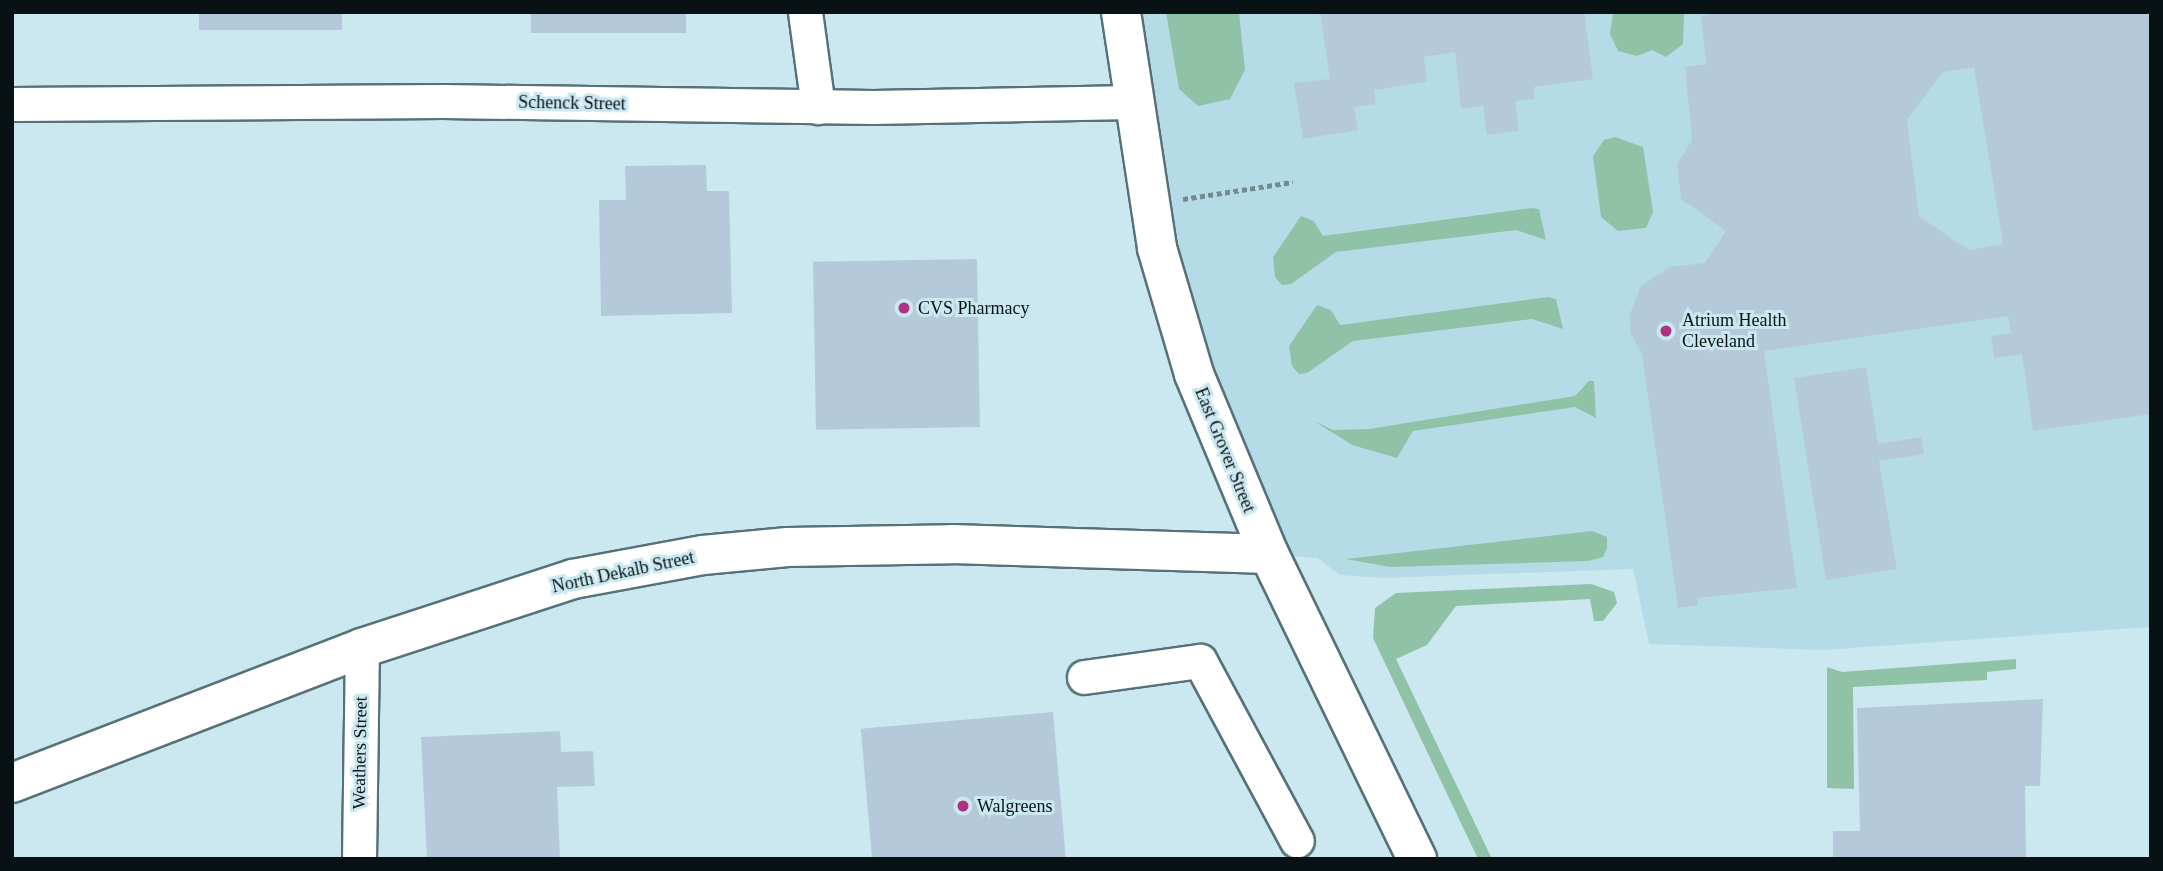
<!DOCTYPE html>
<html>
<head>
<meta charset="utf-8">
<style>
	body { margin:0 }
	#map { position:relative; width:2163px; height:871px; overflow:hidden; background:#cbe8f0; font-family:"Times New Roman",serif }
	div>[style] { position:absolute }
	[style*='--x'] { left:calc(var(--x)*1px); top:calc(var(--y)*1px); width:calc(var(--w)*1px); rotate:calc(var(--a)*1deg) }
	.built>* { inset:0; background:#b5dce6 }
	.green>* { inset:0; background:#90c2a7 }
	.building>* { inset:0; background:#b4cada; transform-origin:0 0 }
	.path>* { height:4.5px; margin-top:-2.25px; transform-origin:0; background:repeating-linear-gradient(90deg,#758a90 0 5px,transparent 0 8.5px) }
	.roads { filter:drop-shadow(2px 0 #567178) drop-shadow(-2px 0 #567178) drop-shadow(0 2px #567178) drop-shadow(0 -2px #567178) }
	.minor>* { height:33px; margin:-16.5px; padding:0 16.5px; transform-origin:16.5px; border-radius:16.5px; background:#fff }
	.major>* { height:38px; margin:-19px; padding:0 19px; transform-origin:19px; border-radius:19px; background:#fff }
	.dots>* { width:19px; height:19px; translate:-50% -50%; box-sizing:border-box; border:4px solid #cbe8f0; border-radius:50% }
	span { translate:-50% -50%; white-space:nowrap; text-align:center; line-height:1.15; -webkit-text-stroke:6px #cbe8f0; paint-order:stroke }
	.street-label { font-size:18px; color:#081215 }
	.poi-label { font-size:18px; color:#081215 }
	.left { translate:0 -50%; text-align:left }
	.frame { position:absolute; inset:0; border:14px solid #081215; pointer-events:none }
</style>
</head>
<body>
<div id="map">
	<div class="built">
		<i style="clip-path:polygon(1121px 12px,2151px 12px,2151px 627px,1823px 650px,1649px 644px,1633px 569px,1382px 578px,1340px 575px,1317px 558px,1269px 554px,1194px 374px)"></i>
	</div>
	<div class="green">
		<i style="clip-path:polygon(1166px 12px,1239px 12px,1245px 70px,1230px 99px,1198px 106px,1179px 89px)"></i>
		<i style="clip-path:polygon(1613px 12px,1684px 12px,1683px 44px,1666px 57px,1652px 50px,1637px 56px,1618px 51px,1610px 34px)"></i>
		<i style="clip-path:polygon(1615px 137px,1643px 147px,1653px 212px,1646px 228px,1618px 231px,1601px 217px,1593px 156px,1604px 140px)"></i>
		<i style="clip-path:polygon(1531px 208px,1539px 209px,1546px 240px,1516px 230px,1336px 252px,1291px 284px,1282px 285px,1275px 277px,1273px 257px,1301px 216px,1314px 221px,1323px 236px)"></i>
		<i style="clip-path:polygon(1548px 297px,1556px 299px,1563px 329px,1532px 319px,1353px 341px,1307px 373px,1299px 374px,1292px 366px,1289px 346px,1317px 305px,1331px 310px,1340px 325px)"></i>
		<i style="clip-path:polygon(1589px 381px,1594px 381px,1596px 418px,1575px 407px,1413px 431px,1397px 458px,1352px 445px,1314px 421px,1333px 430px,1369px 429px,1575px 396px)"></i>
		<i style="clip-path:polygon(1592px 531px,1607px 537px,1607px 548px,1603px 557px,1588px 561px,1390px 567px,1346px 559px)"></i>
		<i style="clip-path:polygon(1591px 584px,1614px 592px,1617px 603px,1603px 621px,1594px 621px,1590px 599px,1456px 606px,1427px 645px,1396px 659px,1492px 859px,1478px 859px,1373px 638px,1375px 608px,1396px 593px)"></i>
		<i style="clip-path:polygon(2016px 659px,2016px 669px,1987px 672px,1987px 680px,1853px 687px,1854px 789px,1827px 788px,1827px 667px,1842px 672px)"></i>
	</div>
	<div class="building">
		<i style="left:199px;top:12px;width:143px;height:18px"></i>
		<i style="left:531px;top:12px;width:155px;height:21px"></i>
		<i style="clip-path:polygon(1320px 12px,1584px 12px,1593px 79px,1534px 87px,1535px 99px,1515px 101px,1519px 131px,1487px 135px,1483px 106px,1461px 109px,1455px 52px,1424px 57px,1427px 82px,1374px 90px,1376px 104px,1354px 107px,1358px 130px,1303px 139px,1294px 83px,1330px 79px)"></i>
		<i style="clip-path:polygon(evenodd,1718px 12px,2151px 12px,2151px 414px,2033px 431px,2022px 354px,1994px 358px,1991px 336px,2011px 333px,2008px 316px,1764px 351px,1797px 588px,1697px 598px,1698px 605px,1678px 608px,1642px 354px,1631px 334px,1629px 316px,1641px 286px,1669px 267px,1705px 263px,1726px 231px,1681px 199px,1677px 164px,1692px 140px,1685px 67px,1706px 64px,1701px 16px,1718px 12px,1974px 67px,2003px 244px,1969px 250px,1919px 216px,1907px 120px,1943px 72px,1974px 67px)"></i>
		<i style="clip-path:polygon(706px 165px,707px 191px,729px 191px,732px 313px,601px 316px,599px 200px,626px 200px,625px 166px)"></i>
		<i style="left:977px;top:259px;width:168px;height:164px;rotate:89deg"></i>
		<i style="clip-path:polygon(1866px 367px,1878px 444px,1921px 437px,1924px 454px,1879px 461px,1897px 569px,1826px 580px,1794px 378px)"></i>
		<i style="clip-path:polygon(2043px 699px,2040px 786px,2025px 786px,2026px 859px,1833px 859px,1833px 831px,1860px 831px,1857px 708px)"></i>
		<i style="left:1053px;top:712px;width:148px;height:193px;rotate:85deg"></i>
		<i style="clip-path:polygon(560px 731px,561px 752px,593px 751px,595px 786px,557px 787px,560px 859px,427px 859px,421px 737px)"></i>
	</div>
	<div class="path">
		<i style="--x:1183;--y:199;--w:111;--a:-8.8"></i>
	</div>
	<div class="roads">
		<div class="minor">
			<i style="--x:805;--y:12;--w:96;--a:82.2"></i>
			<i style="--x:12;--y:104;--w:431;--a:-0.4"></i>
			<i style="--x:443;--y:101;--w:430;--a:0.8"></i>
			<i style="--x:873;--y:107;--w:259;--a:-1.1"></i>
			<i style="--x:1084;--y:677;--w:117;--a:-7.9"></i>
			<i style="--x:1200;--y:661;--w:204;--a:61.7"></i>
			<i style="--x:359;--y:859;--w:211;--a:-89.2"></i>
		</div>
		<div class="major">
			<i style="--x:1121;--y:12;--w:239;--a:81.3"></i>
			<i style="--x:1157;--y:248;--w:131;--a:73.6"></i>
			<i style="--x:1194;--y:374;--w:195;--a:67.4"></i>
			<i style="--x:1269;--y:554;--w:339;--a:64.1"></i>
			<i style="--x:12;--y:783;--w:375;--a:-21.1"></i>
			<i style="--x:362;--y:648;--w:222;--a:-18.1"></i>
			<i style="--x:573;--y:579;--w:132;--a:-10.5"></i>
			<i style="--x:703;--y:555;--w:85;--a:-5.4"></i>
			<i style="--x:788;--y:547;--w:164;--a:-1"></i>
			<i style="--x:952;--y:544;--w:317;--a:1.8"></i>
		</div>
	</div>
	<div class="dots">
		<i style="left:904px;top:308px;background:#b0317f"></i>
		<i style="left:1666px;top:331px;background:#b0317f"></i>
		<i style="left:963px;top:806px;background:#b0317f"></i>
	</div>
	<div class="street-label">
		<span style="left:572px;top:103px;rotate:1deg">Schenck Street</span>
		<span style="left:1225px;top:450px;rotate:68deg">East Grover Street</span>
		<span style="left:623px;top:572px;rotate:-12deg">North Dekalb Street</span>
		<span style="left:360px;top:753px;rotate:-89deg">Weathers Street</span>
	</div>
	<div class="poi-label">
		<span class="left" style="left:918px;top:308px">CVS Pharmacy</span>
		<span class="left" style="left:1682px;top:331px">Atrium Health<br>Cleveland</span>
		<span class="left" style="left:977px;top:806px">Walgreens</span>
	</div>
	<div class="frame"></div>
</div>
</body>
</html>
